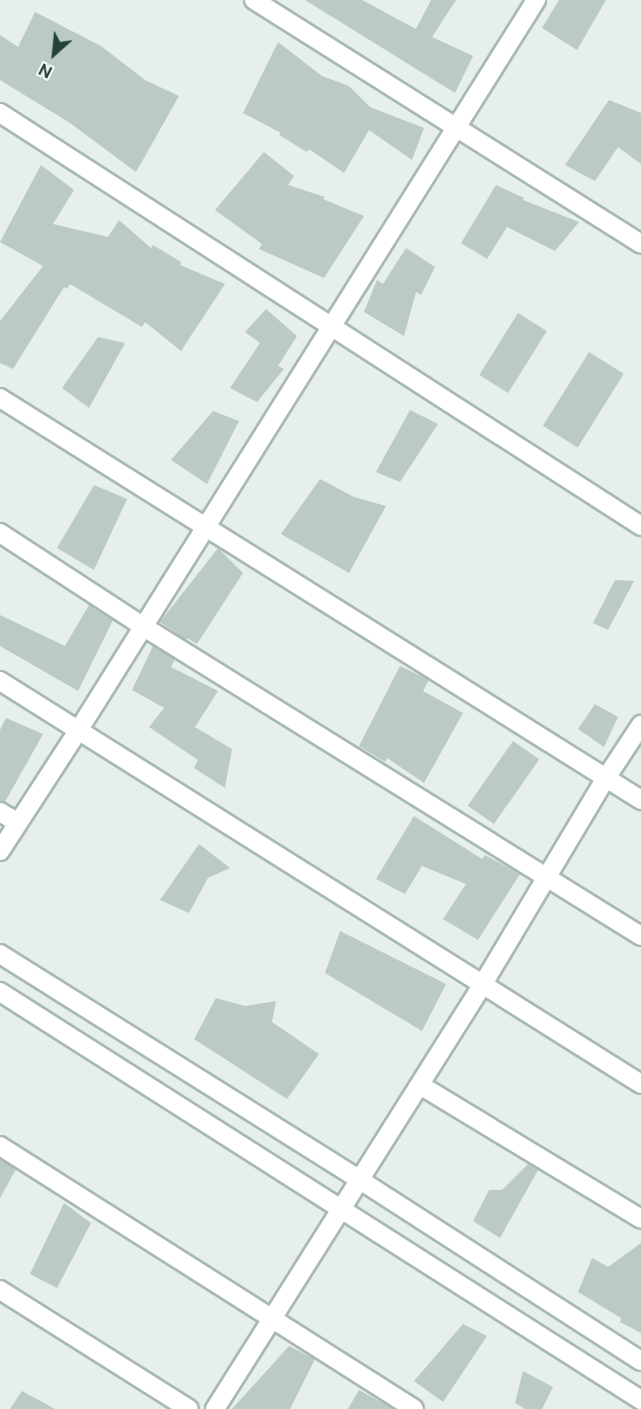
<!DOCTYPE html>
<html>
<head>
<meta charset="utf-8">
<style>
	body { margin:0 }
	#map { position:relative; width:641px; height:1409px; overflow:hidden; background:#e6efeb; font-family:"Public Sans",sans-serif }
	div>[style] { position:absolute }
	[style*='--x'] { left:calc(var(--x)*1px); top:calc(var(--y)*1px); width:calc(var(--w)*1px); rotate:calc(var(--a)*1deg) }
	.building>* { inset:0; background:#bbcac4; transform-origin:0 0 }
	.roads { filter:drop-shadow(2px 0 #a8b8b2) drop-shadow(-2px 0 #a8b8b2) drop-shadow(0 2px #a8b8b2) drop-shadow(0 -2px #a8b8b2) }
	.minor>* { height:18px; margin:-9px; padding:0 9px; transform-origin:9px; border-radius:9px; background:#fff }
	span { translate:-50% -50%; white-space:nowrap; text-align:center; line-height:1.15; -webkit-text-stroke:5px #f7fbf9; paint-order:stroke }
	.north { position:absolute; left:24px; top:24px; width:60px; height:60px; -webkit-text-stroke:4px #f7fbf9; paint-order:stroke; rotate:207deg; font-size:16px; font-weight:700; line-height:24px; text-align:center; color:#24423a }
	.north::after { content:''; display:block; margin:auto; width:21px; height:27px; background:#24423a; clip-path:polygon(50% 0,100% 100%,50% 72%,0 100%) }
</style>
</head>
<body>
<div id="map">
	<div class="building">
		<i style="clip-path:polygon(305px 0,362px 0,416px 29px,431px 0,456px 0,432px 37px,473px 56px,455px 93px)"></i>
		<i style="clip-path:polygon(559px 0,606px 0,577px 50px,542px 28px)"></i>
		<i style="clip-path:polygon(35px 12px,101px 46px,145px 80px,179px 96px,136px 172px,70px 123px,0 80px,0 35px,18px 47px)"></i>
		<i style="clip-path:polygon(278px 42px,322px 76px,349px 86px,370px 107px,424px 128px,412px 160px,369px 130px,344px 173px,309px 149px,307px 152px,279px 135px,281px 133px,243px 113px)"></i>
		<i style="clip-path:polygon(609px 100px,641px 113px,641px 164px,618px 147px,595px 181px,565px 165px)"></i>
		<i style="clip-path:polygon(264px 152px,294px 176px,288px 185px,325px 197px,323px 199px,364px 216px,324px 278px,259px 249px,262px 244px,215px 210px)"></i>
		<i style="clip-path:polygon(41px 165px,74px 190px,53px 224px,108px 237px,119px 220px,151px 248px,153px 245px,181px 262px,180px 265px,225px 284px,181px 351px,145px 322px,142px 327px,70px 284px,67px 289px,64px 287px,13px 369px,0 363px,0 321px,43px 266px,0 242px)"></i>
		<i style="clip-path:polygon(496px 185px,524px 198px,523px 200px,579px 222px,555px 251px,507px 227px,487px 259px,461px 243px)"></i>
		<i style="clip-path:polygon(406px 248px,435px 267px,421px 295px,416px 292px,404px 336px,364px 312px,377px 280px,383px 284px)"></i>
		<i style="clip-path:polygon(266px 309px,297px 336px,278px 366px,284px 369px,257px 402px,230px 388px,260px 343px,245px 332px)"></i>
		<i style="left:518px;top:313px;width:34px;height:73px;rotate:32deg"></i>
		<i style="clip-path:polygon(98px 337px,125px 343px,89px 408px,62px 388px)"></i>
		<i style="left:589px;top:352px;width:41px;height:87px;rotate:32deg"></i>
		<i style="clip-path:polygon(410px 410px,438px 424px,400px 482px,376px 472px)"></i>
		<i style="clip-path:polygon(213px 411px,239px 421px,207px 484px,171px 460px)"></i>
		<i style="clip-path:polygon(320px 479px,354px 497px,386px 506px,349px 573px,281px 534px)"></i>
		<i style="clip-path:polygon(94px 485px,127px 499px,94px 570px,57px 548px)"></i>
		<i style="clip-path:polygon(218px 548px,243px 573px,197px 644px,187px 638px,186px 640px,160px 622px)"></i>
		<i style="clip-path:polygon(615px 580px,634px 581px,608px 630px,593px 623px)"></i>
		<i style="clip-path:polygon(89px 605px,113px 620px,78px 691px,0 646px,0 615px,65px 646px)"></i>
		<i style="clip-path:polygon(153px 646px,175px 659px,171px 667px,218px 691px,195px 727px,232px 749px,225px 788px,194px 768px,198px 760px,149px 727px,164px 708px,132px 690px)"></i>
		<i style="clip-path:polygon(400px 666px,429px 680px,423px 691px,463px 713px,424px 783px,387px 758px,385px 762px,359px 746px)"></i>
		<i style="clip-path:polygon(595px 704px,618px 717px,604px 747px,578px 729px)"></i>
		<i style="clip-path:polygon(6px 718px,43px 734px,5px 802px,0 801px,0 730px)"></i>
		<i style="left:513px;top:741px;width:32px;height:79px;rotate:35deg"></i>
		<i style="clip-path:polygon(414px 816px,482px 859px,485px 855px,520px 874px,478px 940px,443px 919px,466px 884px,422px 866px,405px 894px,376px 879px)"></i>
		<i style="clip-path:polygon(199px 844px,230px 868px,208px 878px,189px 913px,160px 900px)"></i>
		<i style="clip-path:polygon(340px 931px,446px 984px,422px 1031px,325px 973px)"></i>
		<i style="clip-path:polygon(216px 998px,245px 1006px,276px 1001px,272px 1022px,319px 1054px,287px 1099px,194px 1039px)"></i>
		<i style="clip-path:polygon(0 1159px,16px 1169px,0 1198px)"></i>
		<i style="clip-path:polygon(528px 1164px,538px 1170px,500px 1238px,473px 1221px,489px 1190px,502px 1190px)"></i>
		<i style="clip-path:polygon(64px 1203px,91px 1223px,57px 1288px,30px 1274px)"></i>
		<i style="clip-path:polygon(641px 1243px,641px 1333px,620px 1322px,621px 1318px,578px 1292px,592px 1258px,608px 1267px)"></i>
		<i style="clip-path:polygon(463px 1324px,487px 1336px,443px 1402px,414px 1381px)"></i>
		<i style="clip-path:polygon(289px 1346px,315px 1359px,290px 1409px,232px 1409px)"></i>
		<i style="clip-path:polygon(523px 1371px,553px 1387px,542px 1409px,525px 1409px,515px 1403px)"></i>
		<i style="clip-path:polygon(359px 1390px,392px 1408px,393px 1409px,348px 1409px)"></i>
		<i style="clip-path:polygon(22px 1391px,55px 1409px,10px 1409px)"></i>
	</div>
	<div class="roads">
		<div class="minor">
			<i style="--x:254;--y:0;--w:457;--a:32.2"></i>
			<i style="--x:0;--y:113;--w:763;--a:32.79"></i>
			<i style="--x:0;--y:398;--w:757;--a:32.09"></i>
			<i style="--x:0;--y:533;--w:172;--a:33.1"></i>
			<i style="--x:144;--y:627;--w:585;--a:31.87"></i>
			<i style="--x:0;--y:681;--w:757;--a:32.16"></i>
			<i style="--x:0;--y:812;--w:21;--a:31"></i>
			<i style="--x:0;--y:851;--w:143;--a:-57"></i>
			<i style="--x:78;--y:731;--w:863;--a:-57.93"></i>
			<i style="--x:0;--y:954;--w:425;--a:32.1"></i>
			<i style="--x:360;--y:1180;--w:334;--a:32.8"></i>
			<i style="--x:0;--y:992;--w:760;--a:32.48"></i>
			<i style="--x:420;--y:1085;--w:258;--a:31.2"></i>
			<i style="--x:0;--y:1146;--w:490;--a:32.4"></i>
			<i style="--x:0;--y:1290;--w:223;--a:32.2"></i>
			<i style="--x:215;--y:1409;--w:502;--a:-57.76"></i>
			<i style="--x:483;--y:984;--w:240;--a:-59.2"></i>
			<i style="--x:606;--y:778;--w:64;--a:-56.6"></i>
		</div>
	</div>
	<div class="north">N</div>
</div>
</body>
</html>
